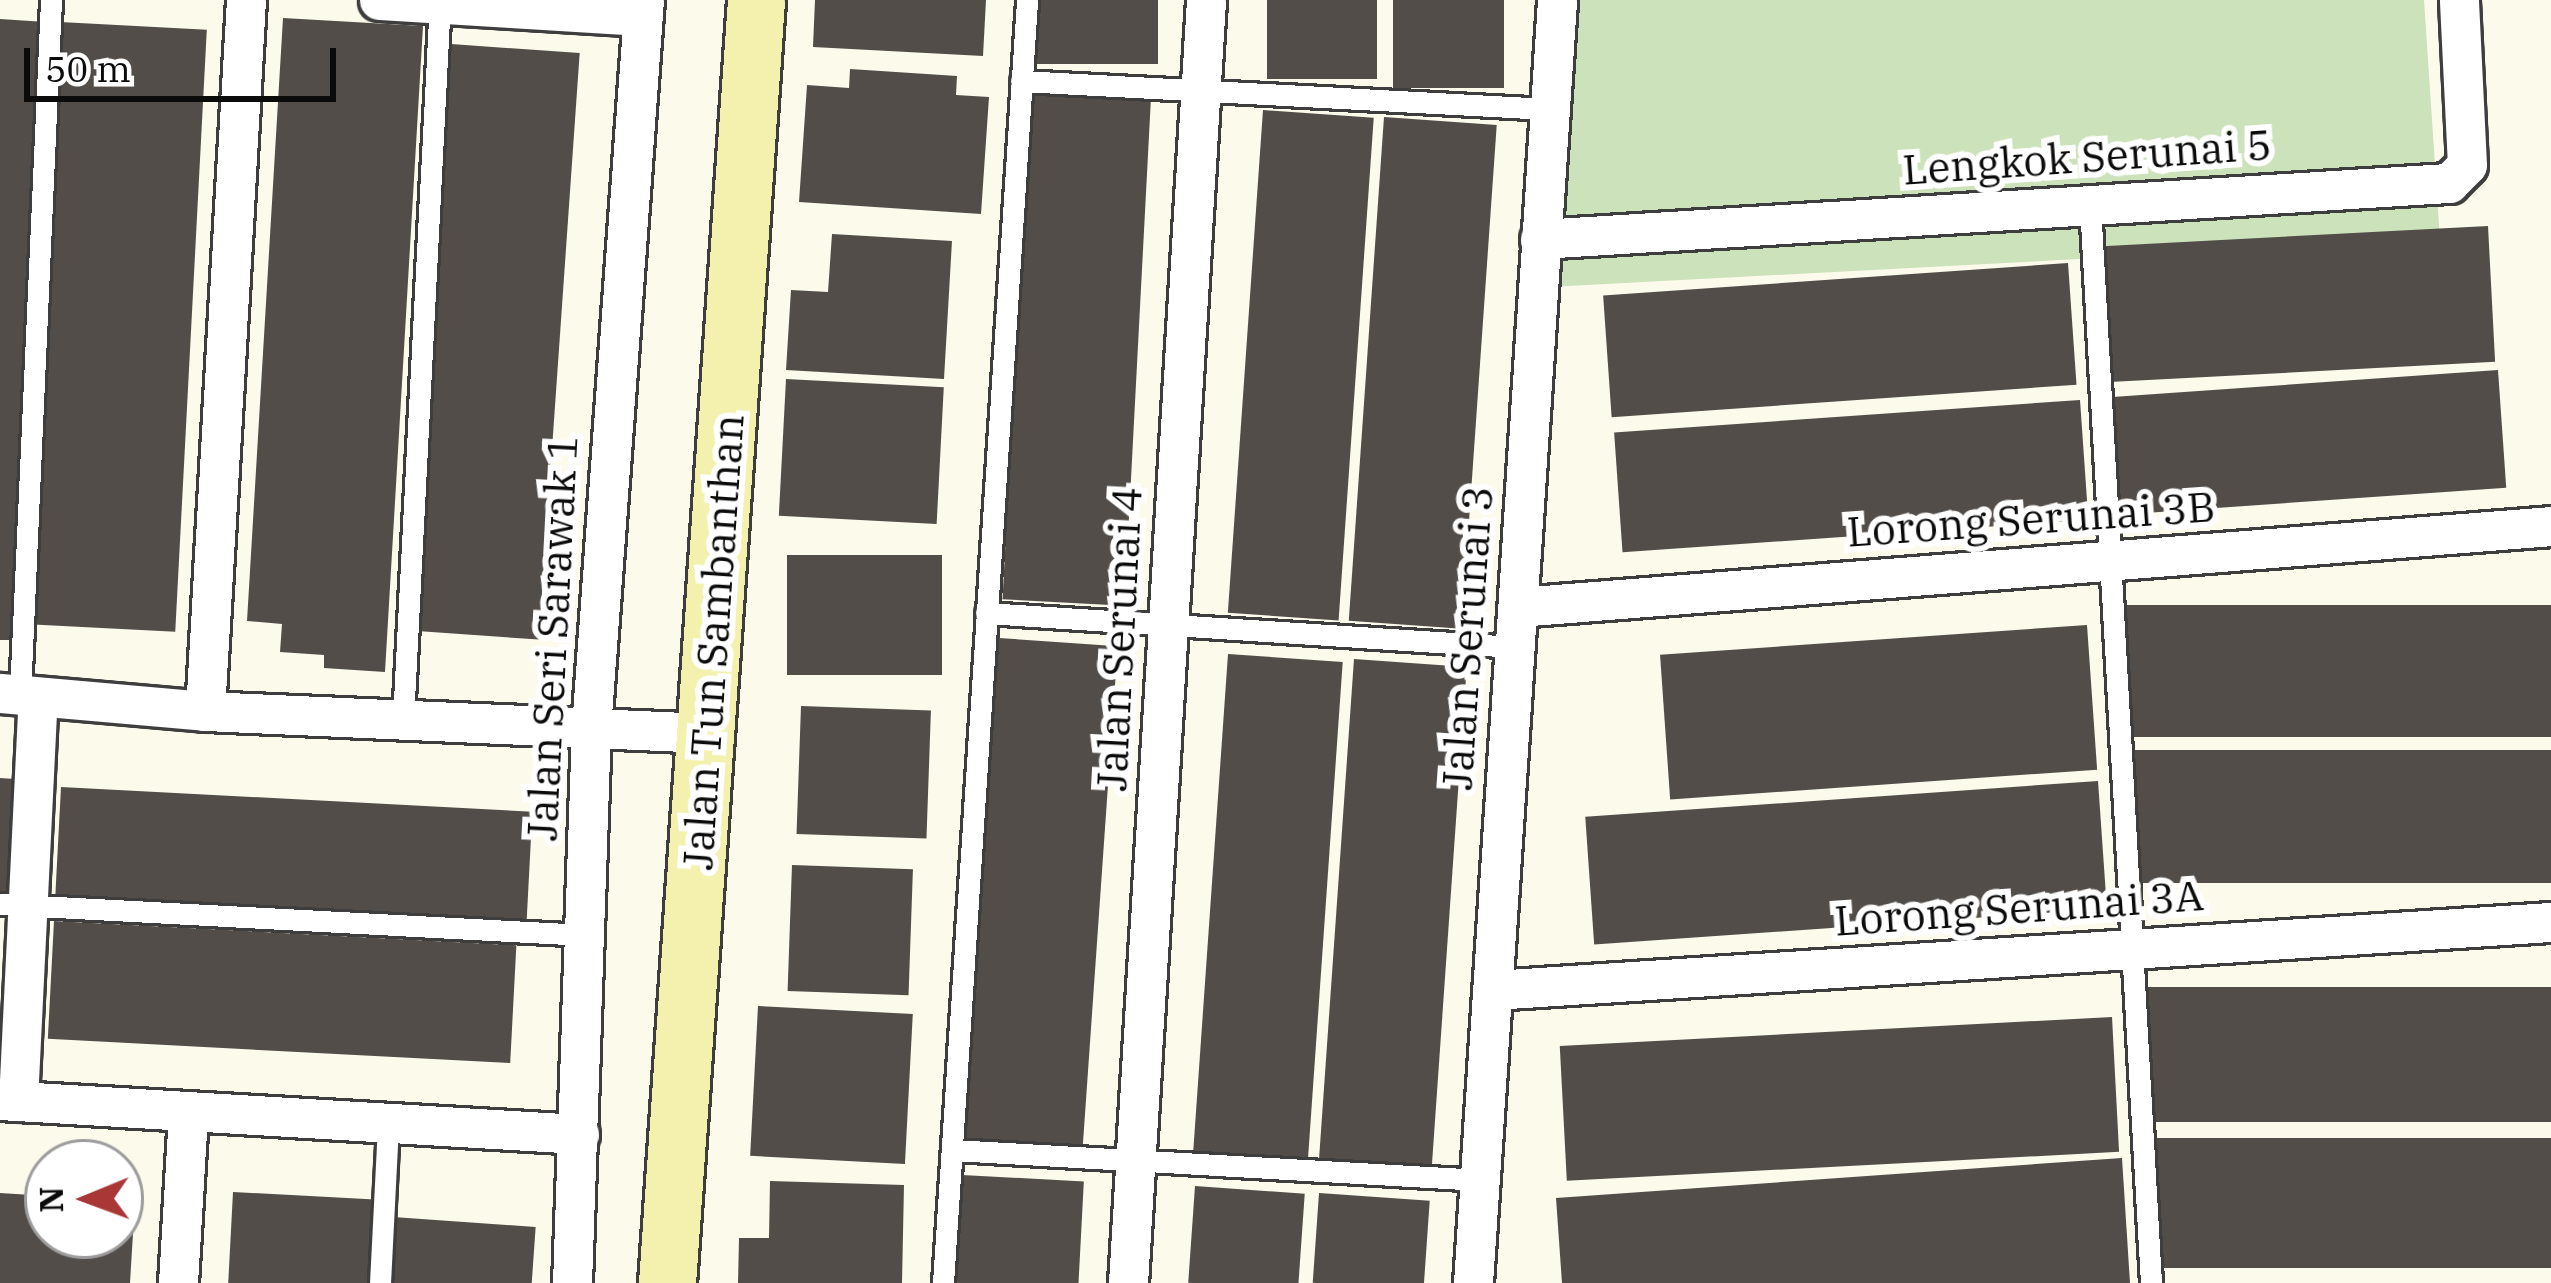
<!DOCTYPE html>
<html>
<head>
<meta charset="utf-8">
<style>
	body { margin:0 }
	#map { position:relative; width:2551px; height:1283px; overflow:hidden; background:#fcfaeb; font-family:"IBM Plex Serif",serif }
	div>[style] { position:absolute }
	[style*='--x'] { left:calc(var(--x)*1px); top:calc(var(--y)*1px); width:calc(var(--w)*1px); rotate:calc(var(--a)*1deg) }
	.green>* { inset:0; background:#cce2ba }
	.building>* { inset:0; background:#524d49; transform-origin:0 0 }
	.roads { filter:drop-shadow(3px 0 #3e3e3e) drop-shadow(-3px 0 #3e3e3e) drop-shadow(0 3px #3e3e3e) drop-shadow(0 -3px #3e3e3e) }
	.lane>* { height:21px; margin:-10.5px; padding:0 10.5px; transform-origin:10.5px; border-radius:10.5px; background:#fff }
	.street>* { height:39px; margin:-19.5px; padding:0 19.5px; transform-origin:19.5px; border-radius:19.5px; background:#fff }
	.secondary>* { height:57px; margin:-28.5px; padding:0 28.5px; transform-origin:28.5px; border-radius:28.5px; background:#f4f1ae }
	span { translate:-50% -50%; white-space:nowrap; text-align:center; line-height:1.15; -webkit-text-stroke:12px #fff; paint-order:stroke }
	.street-label { font-size:42px; color:#0b0b0b }
	.north { position:absolute; left:24px; top:1139px; width:120px; height:120px; box-sizing:border-box; background:#fff; border:3px solid #9d9d9d; border-radius:50%; rotate:269deg; font-size:33px; font-weight:700; line-height:48px; text-align:center; color:#0b0b0b }
	.north::after { content:''; display:block; margin:auto; width:42px; height:54px; background:#a83736; clip-path:polygon(50% 0,100% 100%,50% 72%,0 100%) }
	.scale { position:absolute; left:24px; top:48px; width:312px; height:54px; box-sizing:border-box; border:6px solid #0b0b0b; border-top:0; padding-left:15px; font-size:36px; line-height:42px; white-space:nowrap; color:#0b0b0b; -webkit-text-stroke:9px #fff; paint-order:stroke }
</style>
</head>
<body>
<div id="map">
	<div class="green">
		<i style="clip-path:polygon(1572px 0,2424px 0,2440px 240px,1549px 287px)"></i>
	</div>
	<div class="building">
		<i style="clip-path:polygon(815px 0,986px 0,983px 56px,813px 47px)"></i>
		<i style="left:1035px;top:0;width:123px;height:64px"></i>
		<i style="left:1267px;top:0;width:110px;height:79px"></i>
		<i style="left:1393px;top:0;width:111px;height:88px"></i>
		<i style="clip-path:polygon(283px 18px,423px 26px,385px 672px,324px 668px,324px 655px,280px 652px,282px 624px,247px 621px)"></i>
		<i style="clip-path:polygon(0 19px,46px 22px,10px 640px,0 640px)"></i>
		<i style="left:60px;top:22px;width:147px;height:603px;rotate:3deg"></i>
		<i style="left:451px;top:44px;width:129px;height:588px;rotate:4deg"></i>
		<i style="clip-path:polygon(850px 69px,957px 76px,956px 95px,989px 97px,981px 214px,799px 202px,807px 85px,849px 88px)"></i>
		<i style="left:1029px;top:94px;width:122px;height:506px;rotate:3deg"></i>
		<i style="left:1263px;top:110px;width:111px;height:504px;rotate:4deg"></i>
		<i style="left:1384px;top:117px;width:113px;height:505px;rotate:4deg"></i>
		<i style="left:2488px;top:226px;width:136px;height:391px;rotate:87deg"></i>
		<i style="clip-path:polygon(832px 234px,952px 241px,944px 379px,786px 370px,791px 290px,828px 292px)"></i>
		<i style="left:2068px;top:263px;width:122px;height:466px;rotate:86deg"></i>
		<i style="left:2498px;top:370px;width:118px;height:390px;rotate:86deg"></i>
		<i style="left:786px;top:379px;width:158px;height:137px;rotate:3deg"></i>
		<i style="left:2080px;top:400px;width:120px;height:467px;rotate:86deg"></i>
		<i style="left:787px;top:555px;width:155px;height:120px"></i>
		<i style="left:2551px;top:605px;width:132px;height:436px;rotate:90deg"></i>
		<i style="left:2087px;top:625px;width:145px;height:428px;rotate:86deg"></i>
		<i style="left:999px;top:638px;width:119px;height:503px;rotate:4deg"></i>
		<i style="left:1228px;top:654px;width:115px;height:500px;rotate:4deg"></i>
		<i style="left:1354px;top:659px;width:113px;height:505px;rotate:4deg"></i>
		<i style="left:801px;top:706px;width:130px;height:128px;rotate:2deg"></i>
		<i style="left:2551px;top:750px;width:133px;height:426px;rotate:90deg"></i>
		<i style="clip-path:polygon(0 778px,15px 779px,7px 897px,0 896px)"></i>
		<i style="left:2098px;top:781px;width:128px;height:514px;rotate:86deg"></i>
		<i style="left:61px;top:787px;width:472px;height:114px;rotate:3deg"></i>
		<i style="left:792px;top:865px;width:121px;height:126px;rotate:2deg"></i>
		<i style="left:54px;top:921px;width:463px;height:118px;rotate:3deg"></i>
		<i style="left:2551px;top:987px;width:135px;height:409px;rotate:90deg"></i>
		<i style="left:758px;top:1006px;width:155px;height:150px;rotate:3deg"></i>
		<i style="left:2112px;top:1017px;width:135px;height:553px;rotate:87deg"></i>
		<i style="left:2551px;top:1138px;width:130px;height:400px;rotate:90deg"></i>
		<i style="clip-path:polygon(2122px 1158px,2130px 1283px,1562px 1283px,1556px 1198px)"></i>
		<i style="left:962px;top:1175px;width:122px;height:108px;rotate:3deg"></i>
		<i style="clip-path:polygon(770px 1181px,904px 1185px,902px 1283px,738px 1283px,739px 1238px,769px 1238px)"></i>
		<i style="left:1195px;top:1186px;width:110px;height:97px;rotate:4deg"></i>
		<i style="left:233px;top:1192px;width:142px;height:91px;rotate:3deg"></i>
		<i style="clip-path:polygon(0 1193px,48px 1196px,48px 1235px,120px 1235px,120px 1201px,135px 1201px,130px 1283px,0 1283px)"></i>
		<i style="left:1319px;top:1193px;width:111px;height:90px;rotate:4deg"></i>
		<i style="left:393px;top:1217px;width:143px;height:66px;rotate:4deg"></i>
	</div>
	<div class="roads">
		<div class="lane">
			<i style="--x:1021;--y:81;--w:528;--a:3.04"></i>
			<i style="--x:2090;--y:205;--w:1080;--a:86.76"></i>
			<i style="--x:986;--y:613;--w:530;--a:3.68"></i>
			<i style="--x:20;--y:694;--w:695;--a:-87.44"></i>
			<i style="--x:403;--y:720;--w:721;--a:-87.06"></i>
			<i style="--x:0;--y:904;--w:586;--a:3.03"></i>
			<i style="--x:953;--y:1150;--w:529;--a:3.25"></i>
			<i style="--x:380;--y:1283;--w:159;--a:-87.1"></i>
			<i style="--x:943;--y:1283;--w:1286;--a:-86.25"></i>
		</div>
		<div class="street">
			<i style="--x:379;--y:0;--w:264;--a:3.5"></i>
			<i style="--x:1540;--y:239;--w:911;--a:-3.53"></i>
			<i style="--x:2449;--y:183;--w:25;--a:-45"></i>
			<i style="--x:2467;--y:165;--w:165;--a:-92.8"></i>
			<i style="--x:1518;--y:607;--w:1036;--a:-4.48"></i>
			<i style="--x:0;--y:693;--w:206;--a:5"></i>
			<i style="--x:205;--y:711;--w:502;--a:2.51"></i>
			<i style="--x:205;--y:711;--w:712;--a:-86.7"></i>
			<i style="--x:1493;--y:990;--w:1060;--a:-3.68"></i>
			<i style="--x:0;--y:1100;--w:580;--a:3.36"></i>
			<i style="--x:18;--y:1101;--w:404;--a:-87.2"></i>
			<i style="--x:178;--y:1283;--w:169;--a:-86.6"></i>
			<i style="--x:572;--y:1283;--w:555;--a:-88.04"></i>
			<i style="--x:591;--y:728;--w:730;--a:-85.84"></i>
			<i style="--x:1128;--y:1283;--w:1285;--a:-86.52"></i>
			<i style="--x:1473;--y:1283;--w:1286;--a:-86.25"></i>
		</div>
		<div class="secondary">
			<i style="--x:667;--y:1283;--w:1286;--a:-86.03"></i>
		</div>
	</div>
	<div class="street-label">
		<span style="left:2087px;top:157px;rotate:-4deg">Lengkok Serunai 5</span>
		<span style="left:2031px;top:519px;rotate:-4deg">Lorong Serunai 3B</span>
		<span style="left:552px;top:638px;rotate:-87deg">Jalan Seri Sarawak 1</span>
		<span style="left:1467px;top:638px;rotate:-86deg">Jalan Serunai 3</span>
		<span style="left:1119px;top:639px;rotate:-87deg">Jalan Serunai 4</span>
		<span style="left:713px;top:642px;rotate:-86deg">Jalan Tun Sambanthan</span>
		<span style="left:2019px;top:908px;rotate:-4deg">Lorong Serunai 3A</span>
	</div>
	<div class="north">N</div>
	<div class="scale">50 m</div>
</div>
</body>
</html>
